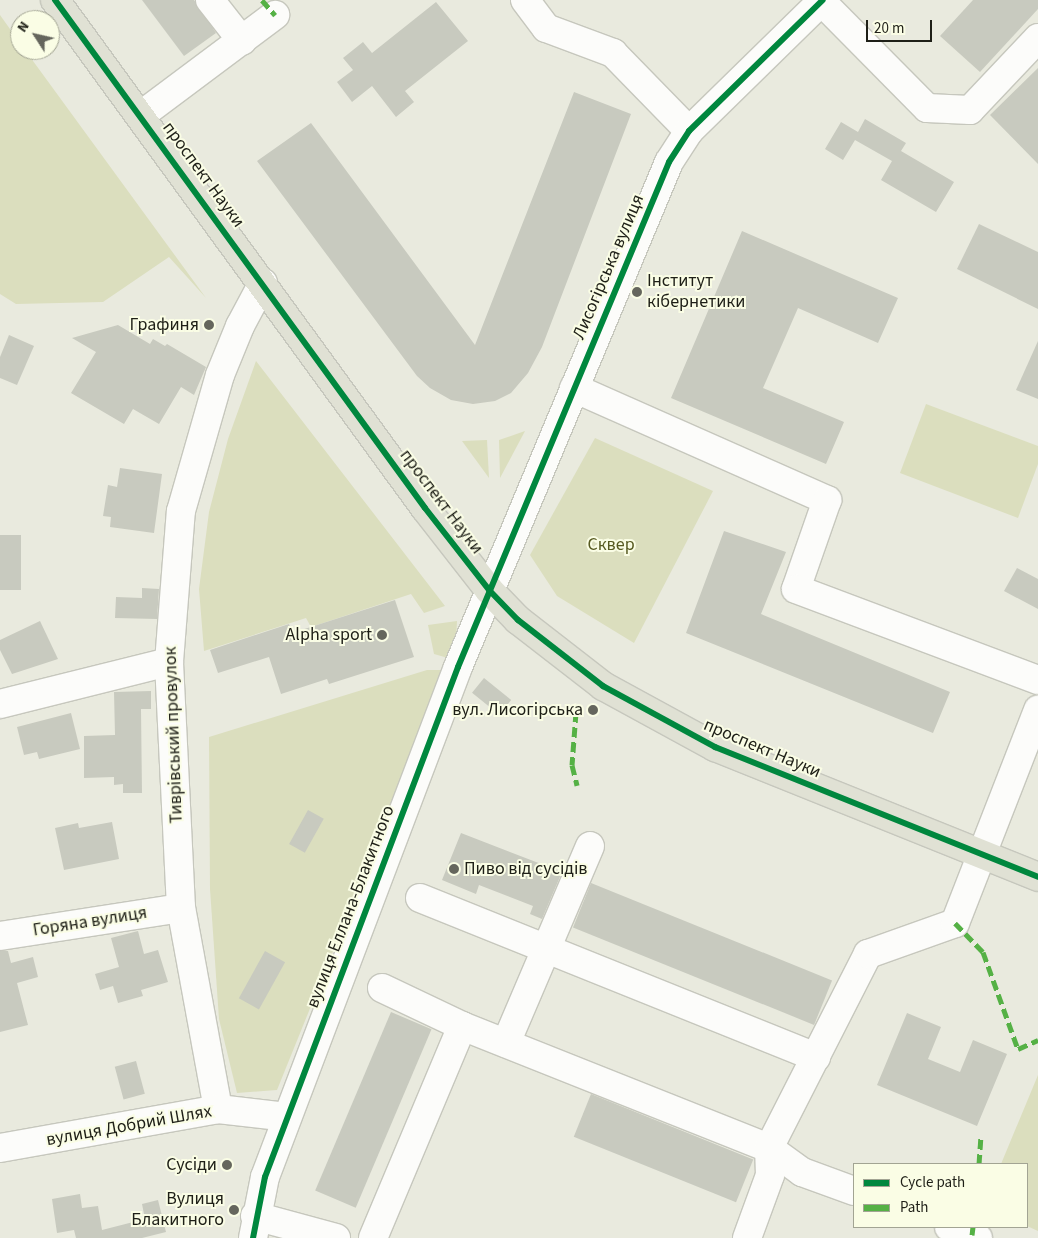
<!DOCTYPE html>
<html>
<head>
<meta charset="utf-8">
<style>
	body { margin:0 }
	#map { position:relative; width:1038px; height:1238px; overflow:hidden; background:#e9eade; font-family:"Source Sans 3",sans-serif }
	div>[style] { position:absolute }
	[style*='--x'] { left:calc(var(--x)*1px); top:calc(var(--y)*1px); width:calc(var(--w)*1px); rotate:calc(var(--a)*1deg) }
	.green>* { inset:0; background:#dbdebe }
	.building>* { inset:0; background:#c8cabf; transform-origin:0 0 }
	.roads { filter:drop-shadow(1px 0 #c6c7bd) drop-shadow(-1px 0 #c6c7bd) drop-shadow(0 1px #c6c7bd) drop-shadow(0 -1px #c6c7bd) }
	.minor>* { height:28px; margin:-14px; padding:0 14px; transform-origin:14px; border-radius:14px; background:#fcfcfa }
	.major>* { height:28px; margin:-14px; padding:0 14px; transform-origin:14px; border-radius:14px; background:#e0e1d4 }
	.quiet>* { height:5px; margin-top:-2.5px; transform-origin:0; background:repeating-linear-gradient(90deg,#55b145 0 10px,transparent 0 15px) }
	.cycleway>* { height:6px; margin:-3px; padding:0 3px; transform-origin:3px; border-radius:3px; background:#00873e }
	.dots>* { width:14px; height:14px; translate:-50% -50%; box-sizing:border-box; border:2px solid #fafde5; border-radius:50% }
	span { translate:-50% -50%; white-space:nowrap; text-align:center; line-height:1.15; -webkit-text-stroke:4px #fafde5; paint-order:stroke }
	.street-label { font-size:18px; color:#1e1f17 }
	.poi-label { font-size:18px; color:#1e1f17 }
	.left { translate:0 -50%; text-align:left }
	.right { translate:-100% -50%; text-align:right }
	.park-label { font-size:18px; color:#575a21 }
	.legend { position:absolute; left:853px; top:1163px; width:175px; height:65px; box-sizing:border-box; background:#fafde5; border:1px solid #a2a493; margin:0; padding:6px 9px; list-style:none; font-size:15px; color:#1e1f17 }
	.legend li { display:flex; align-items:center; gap:10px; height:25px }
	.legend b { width:25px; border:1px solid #a2a493 }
	.north { position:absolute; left:10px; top:10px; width:50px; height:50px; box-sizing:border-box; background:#fafde5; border:1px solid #a2a493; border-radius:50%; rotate:305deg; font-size:14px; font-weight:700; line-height:20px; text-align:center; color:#1e1f17 }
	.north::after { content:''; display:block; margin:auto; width:18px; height:22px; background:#65665d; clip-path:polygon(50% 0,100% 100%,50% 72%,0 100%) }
	.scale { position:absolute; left:866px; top:20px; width:66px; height:22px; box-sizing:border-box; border:2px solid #1e1f17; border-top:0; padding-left:6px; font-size:15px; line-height:18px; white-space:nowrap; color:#1e1f17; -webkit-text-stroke:4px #fafde5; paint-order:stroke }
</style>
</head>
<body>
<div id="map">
	<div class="green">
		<i style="clip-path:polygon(0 15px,20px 43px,20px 50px,25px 50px,206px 298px,169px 257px,103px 302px,16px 304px,0 294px)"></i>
		<i style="clip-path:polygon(256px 361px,445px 606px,424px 613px,411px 594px,311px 627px,306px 618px,204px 651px,199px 589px,209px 512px,228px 439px)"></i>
		<i style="clip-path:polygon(926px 404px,1038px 446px,1038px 464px,1018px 518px,900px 473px)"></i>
		<i style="clip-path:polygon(525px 431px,500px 478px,499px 440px)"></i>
		<i style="clip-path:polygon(595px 438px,713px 491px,634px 643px,557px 596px,530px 555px)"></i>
		<i style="clip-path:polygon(487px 440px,489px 478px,462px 441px)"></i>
		<i style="clip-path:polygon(457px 621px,455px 660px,434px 654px,428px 625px)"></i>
		<i style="clip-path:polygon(427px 670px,447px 670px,277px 1090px,237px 1093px,219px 1019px,210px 889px,209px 737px)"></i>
		<i style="clip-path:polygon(1038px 1075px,1038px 1231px,1027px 1226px,1027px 1164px,1001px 1164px)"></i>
	</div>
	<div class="building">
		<i style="clip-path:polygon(142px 0,194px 0,216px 33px,184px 56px)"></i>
		<i style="clip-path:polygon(973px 0,1038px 0,1038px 9px,980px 72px,940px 36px)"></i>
		<i style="clip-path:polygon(436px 2px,468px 41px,405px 91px,414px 102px,396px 117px,372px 86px,352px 102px,337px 82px,353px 70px,343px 58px,363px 42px,372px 53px)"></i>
		<i style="clip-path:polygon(1038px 68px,1038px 164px,990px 115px)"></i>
		<i style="clip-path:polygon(574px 92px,631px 114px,542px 347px,528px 373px,511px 393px,495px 401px,473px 404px,451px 400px,430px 388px,417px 376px,257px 161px,311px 123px,475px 345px)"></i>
		<i style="clip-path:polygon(865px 119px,906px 143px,901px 151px,954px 182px,936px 212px,881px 180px,892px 161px,855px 140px,843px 160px,825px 149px,841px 122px,858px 132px)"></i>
		<i style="clip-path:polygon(979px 224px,1038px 252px,1038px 309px,957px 269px)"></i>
		<i style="clip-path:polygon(742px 231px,898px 298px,878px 343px,798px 308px,763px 388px,844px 422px,826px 464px,671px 398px)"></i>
		<i style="clip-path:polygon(118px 325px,150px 344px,153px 339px,165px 346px,167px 344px,206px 367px,194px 395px,181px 387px,159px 424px,133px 409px,124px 424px,71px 393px,96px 352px,72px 338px)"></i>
		<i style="clip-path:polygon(9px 335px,34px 346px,17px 385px,0 378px,0 357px)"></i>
		<i style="clip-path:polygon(1038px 341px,1038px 399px,1016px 390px)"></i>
		<i style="clip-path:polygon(120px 468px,162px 474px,154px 533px,110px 527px,111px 517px,103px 516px,108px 485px,117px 487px)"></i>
		<i style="clip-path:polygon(724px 531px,786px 552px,761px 614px,950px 692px,933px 733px,686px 633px)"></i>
		<i style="left:0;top:535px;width:21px;height:55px"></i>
		<i style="clip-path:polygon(1017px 568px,1038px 579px,1038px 609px,1004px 591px)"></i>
		<i style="clip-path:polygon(142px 588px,159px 589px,157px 619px,115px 618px,116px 597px,142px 598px)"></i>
		<i style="clip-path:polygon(395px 600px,414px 657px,329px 684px,327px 679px,281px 694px,269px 657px,218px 673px,210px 650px,289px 624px,292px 633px)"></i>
		<i style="clip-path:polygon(40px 621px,58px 659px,12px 674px,0 650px,0 640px)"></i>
		<i style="left:484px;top:678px;width:35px;height:19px;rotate:39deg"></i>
		<i style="clip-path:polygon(151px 691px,151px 709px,141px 709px,142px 793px,123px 793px,123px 784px,114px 785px,114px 777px,84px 778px,84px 736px,115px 735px,114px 692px)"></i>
		<i style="clip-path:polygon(71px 713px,80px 749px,39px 759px,37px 752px,24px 755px,17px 727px)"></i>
		<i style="left:308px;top:810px;width:18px;height:39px;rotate:29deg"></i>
		<i style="clip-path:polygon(112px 822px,119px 859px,64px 870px,55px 828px,78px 823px,79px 828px)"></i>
		<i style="clip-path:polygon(461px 833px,562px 872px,542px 919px,530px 914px,533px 906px,479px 885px,476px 894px,442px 880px)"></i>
		<i style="left:591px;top:883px;width:260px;height:48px;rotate:22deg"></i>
		<i style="clip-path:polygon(138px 931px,144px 954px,158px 950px,168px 982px,141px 990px,143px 996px,118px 1003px,113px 986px,100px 990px,95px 974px,119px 967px,111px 938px)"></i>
		<i style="clip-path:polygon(0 951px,8px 951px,11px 963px,33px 957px,38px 977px,17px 983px,28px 1025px,0 1032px)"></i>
		<i style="left:265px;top:951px;width:23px;height:54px;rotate:29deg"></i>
		<i style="left:391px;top:1012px;width:44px;height:194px;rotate:23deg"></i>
		<i style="clip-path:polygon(907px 1013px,941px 1027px,928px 1059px,960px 1072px,973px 1040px,1007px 1054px,977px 1126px,877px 1085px)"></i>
		<i style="left:136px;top:1061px;width:34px;height:22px;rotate:75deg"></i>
		<i style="left:591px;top:1094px;width:175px;height:46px;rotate:22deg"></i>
		<i style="clip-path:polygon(80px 1194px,82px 1208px,98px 1206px,102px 1230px,145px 1219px,142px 1204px,158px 1200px,166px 1232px,142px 1238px,76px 1238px,74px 1230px,57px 1233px,52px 1199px)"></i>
	</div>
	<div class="roads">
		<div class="minor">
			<i style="--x:210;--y:0;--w:52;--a:52"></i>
			<i style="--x:525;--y:0;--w:35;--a:53"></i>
			<i style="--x:546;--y:28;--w:72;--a:20.5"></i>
			<i style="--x:613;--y:53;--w:109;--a:45.7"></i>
			<i style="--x:822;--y:2;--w:149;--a:45.3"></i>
			<i style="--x:927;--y:108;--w:43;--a:2.7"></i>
			<i style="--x:970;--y:110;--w:99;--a:-46.6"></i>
			<i style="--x:140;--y:116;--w:169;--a:-36.8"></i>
			<i style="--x:574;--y:388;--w:277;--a:23.9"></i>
			<i style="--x:827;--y:500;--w:94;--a:109.2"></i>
			<i style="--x:796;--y:589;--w:259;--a:20.6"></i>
			<i style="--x:0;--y:704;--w:174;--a:-14"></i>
			<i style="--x:420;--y:898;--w:427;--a:21.9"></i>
			<i style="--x:0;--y:936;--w:183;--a:-8.8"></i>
			<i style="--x:382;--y:988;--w:89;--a:25.4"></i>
			<i style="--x:462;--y:1026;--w:330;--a:21.7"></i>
			<i style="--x:769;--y:1148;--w:41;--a:36"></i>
			<i style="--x:802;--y:1172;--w:55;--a:20.1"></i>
			<i style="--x:506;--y:1043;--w:214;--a:-66.9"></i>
			<i style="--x:218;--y:1109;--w:204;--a:-100.4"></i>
			<i style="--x:181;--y:908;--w:246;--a:-92.8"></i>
			<i style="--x:169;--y:662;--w:151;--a:-85.5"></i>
			<i style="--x:181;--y:511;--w:141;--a:-74"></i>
			<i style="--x:220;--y:375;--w:53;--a:-67.8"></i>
			<i style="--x:240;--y:326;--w:49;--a:-61.9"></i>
			<i style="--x:0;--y:1148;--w:221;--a:-10.1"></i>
			<i style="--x:218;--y:1109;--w:69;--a:6.6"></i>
			<i style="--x:255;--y:1216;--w:84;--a:15.2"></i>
			<i style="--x:949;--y:1227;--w:31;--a:21"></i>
			<i style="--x:253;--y:1238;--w:62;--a:-78.9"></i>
			<i style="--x:265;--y:1177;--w:545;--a:-69.27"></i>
			<i style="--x:458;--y:667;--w:547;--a:-67.32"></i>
			<i style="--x:669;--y:162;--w:37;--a:-57"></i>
			<i style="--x:689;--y:131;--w:187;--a:-44.4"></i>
			<i style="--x:373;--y:1238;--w:230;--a:-67.2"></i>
			<i style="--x:747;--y:1238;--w:67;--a:-69.9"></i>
			<i style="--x:770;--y:1175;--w:27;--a:-92"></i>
			<i style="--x:769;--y:1148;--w:218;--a:-63"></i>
			<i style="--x:868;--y:954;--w:92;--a:-19.6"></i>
			<i style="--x:955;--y:923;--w:229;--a:-68.7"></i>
		</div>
		<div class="major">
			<i style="--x:55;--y:0;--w:628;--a:53.93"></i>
			<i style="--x:425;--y:508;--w:104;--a:52"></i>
			<i style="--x:489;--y:590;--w:42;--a:46"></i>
			<i style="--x:518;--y:620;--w:108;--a:37.8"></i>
			<i style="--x:603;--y:686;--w:128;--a:28.6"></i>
			<i style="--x:715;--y:747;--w:348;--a:21.9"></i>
		</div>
	</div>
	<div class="quiet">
		<i style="--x:262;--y:0;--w:20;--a:49"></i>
		<i style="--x:576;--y:712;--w:53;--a:94.3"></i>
		<i style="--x:572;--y:765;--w:21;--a:76"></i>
		<i style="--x:955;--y:923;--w:40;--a:46"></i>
		<i style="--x:983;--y:952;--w:103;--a:70.2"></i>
		<i style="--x:1018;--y:1049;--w:22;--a:-24"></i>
		<i style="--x:979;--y:1164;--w:28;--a:-86"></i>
		<i style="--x:972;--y:1235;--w:8;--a:-83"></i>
	</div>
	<div class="cycleway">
		<i style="--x:55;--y:0;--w:628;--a:53.93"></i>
		<i style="--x:425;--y:508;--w:104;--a:52"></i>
		<i style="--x:489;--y:590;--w:42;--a:46"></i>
		<i style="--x:518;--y:620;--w:108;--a:37.8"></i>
		<i style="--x:603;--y:686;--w:128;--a:28.6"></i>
		<i style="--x:715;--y:747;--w:348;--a:21.9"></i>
		<i style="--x:253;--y:1238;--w:62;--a:-78.9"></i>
		<i style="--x:265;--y:1177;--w:545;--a:-69.27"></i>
		<i style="--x:458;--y:667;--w:547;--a:-67.32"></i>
		<i style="--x:669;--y:162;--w:37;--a:-57"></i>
		<i style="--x:689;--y:131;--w:187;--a:-44.4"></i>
	</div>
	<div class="dots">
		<i style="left:637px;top:292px;background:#65665d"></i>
		<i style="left:209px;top:325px;background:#65665d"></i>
		<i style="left:382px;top:635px;background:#65665d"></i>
		<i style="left:593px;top:710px;background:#65665d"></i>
		<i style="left:454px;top:869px;background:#65665d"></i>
		<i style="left:227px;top:1165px;background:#65665d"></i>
		<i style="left:234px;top:1210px;background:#65665d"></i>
	</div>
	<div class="street-label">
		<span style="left:203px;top:175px;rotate:54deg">проспект Науки</span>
		<span style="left:609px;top:267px;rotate:-67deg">Лисогірська вулиця</span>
		<span style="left:441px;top:502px;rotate:53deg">проспект Науки</span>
		<span style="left:174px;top:735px;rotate:-92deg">Тиврівський провулок</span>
		<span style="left:762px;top:749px;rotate:23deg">проспект Науки</span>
		<span style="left:351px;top:907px;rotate:-69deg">вулиця Еллана-Блакитного</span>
		<span style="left:90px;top:922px;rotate:-9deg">Горяна вулиця</span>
		<span style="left:129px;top:1126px;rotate:-10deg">вулиця Добрий Шлях</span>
	</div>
	<div class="poi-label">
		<span class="left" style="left:647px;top:292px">Інститут<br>кібернетики</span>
		<span class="right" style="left:199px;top:325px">Графиня</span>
		<span class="right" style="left:372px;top:635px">Alpha sport</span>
		<span class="right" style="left:583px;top:710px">вул. Лисогірська</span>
		<span class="left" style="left:464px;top:869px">Пиво від сусідів</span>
		<span class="right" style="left:217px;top:1165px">Сусіди</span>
		<span class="right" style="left:224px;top:1210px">Вулиця<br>Блакитного</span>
	</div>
	<div class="park-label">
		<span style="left:611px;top:545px">Сквер</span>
	</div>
	<ul class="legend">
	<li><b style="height:6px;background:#00873e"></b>Cycle path</li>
	<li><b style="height:6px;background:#55b145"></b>Path</li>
	</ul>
	<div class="north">N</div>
	<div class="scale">20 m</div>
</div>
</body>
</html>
